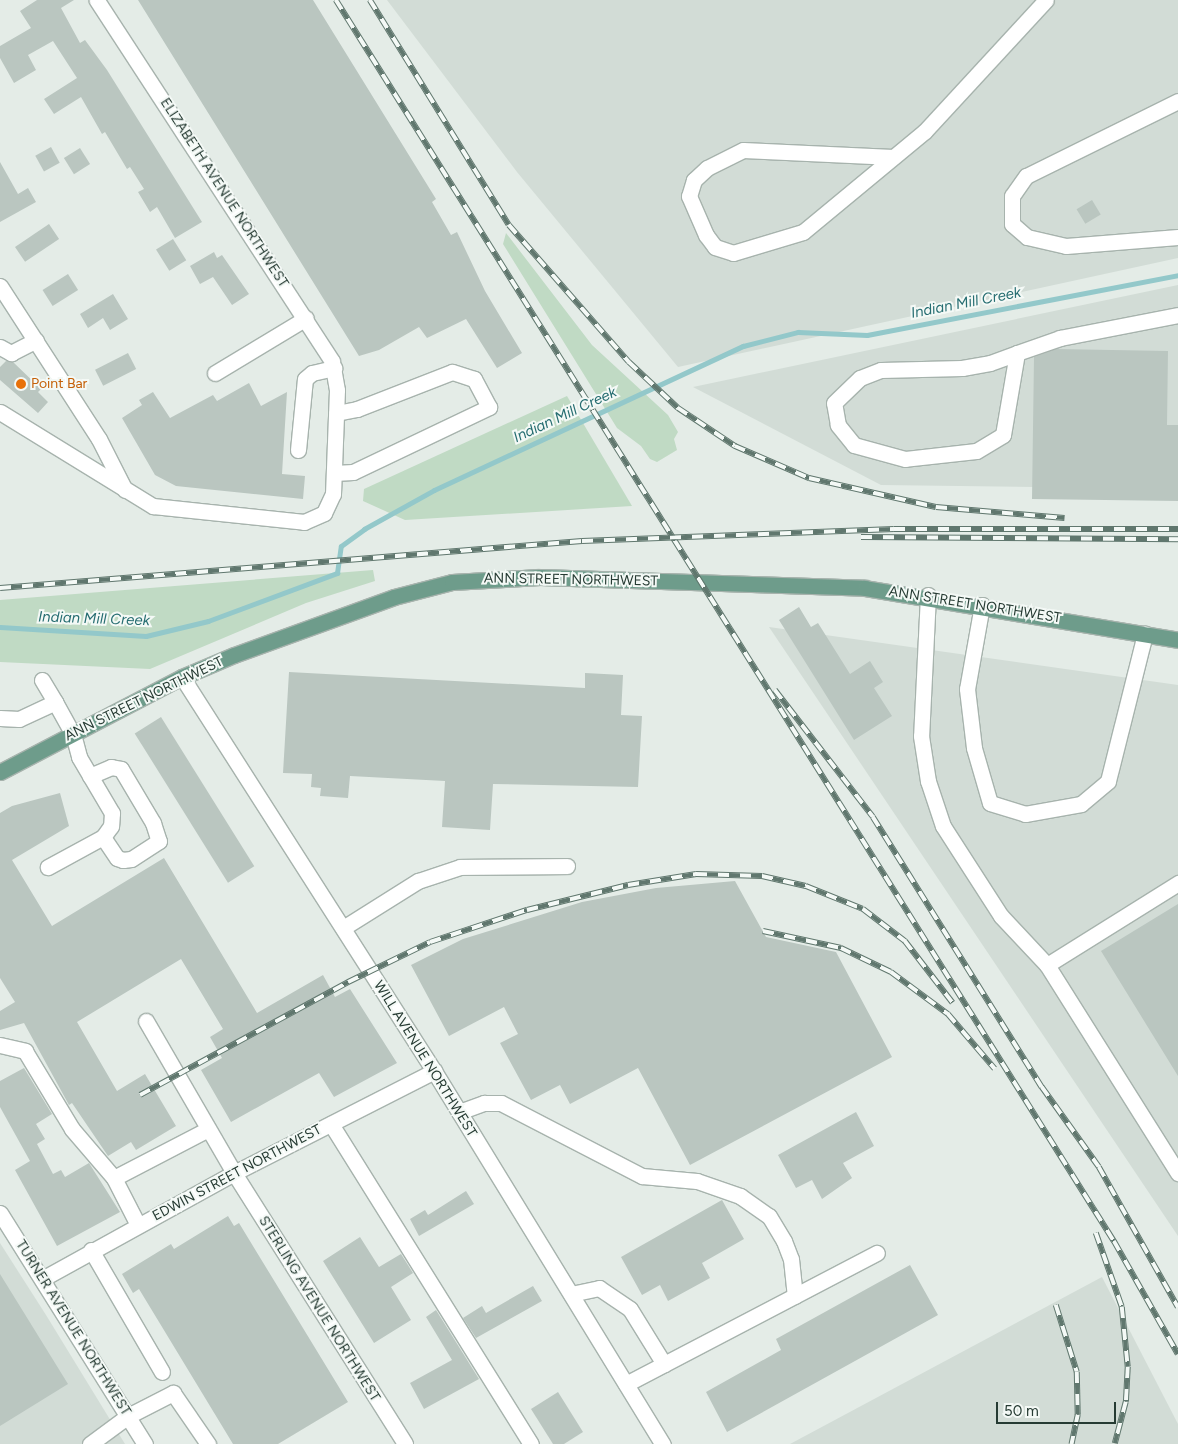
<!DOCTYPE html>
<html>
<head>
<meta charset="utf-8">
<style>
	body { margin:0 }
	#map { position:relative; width:1178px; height:1444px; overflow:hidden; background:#e4ece7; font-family:Figtree,sans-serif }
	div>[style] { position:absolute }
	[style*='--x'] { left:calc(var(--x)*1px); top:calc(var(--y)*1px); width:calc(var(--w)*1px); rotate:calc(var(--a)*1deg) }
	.built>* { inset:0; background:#d2dcd6 }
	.green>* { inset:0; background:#c0dac4 }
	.stream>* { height:5px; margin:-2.5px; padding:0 2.5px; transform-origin:2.5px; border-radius:2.5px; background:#93c8ca }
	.building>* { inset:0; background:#bac6c0; transform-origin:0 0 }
	.roads { filter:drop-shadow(1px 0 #a7b3ad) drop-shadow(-1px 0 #a7b3ad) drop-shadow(0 1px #a7b3ad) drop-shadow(0 -1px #a7b3ad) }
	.minor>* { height:15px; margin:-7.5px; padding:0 7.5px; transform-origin:7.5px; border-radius:7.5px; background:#fff }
	.major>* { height:15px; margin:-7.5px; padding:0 7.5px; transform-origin:7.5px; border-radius:7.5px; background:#6e9c8b }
	.rail>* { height:5.5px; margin-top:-2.75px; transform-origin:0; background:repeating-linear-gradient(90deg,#f4f9f6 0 11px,#60776e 0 22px); box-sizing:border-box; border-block:1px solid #60776e }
	.dots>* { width:14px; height:14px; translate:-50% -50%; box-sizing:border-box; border:2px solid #f4f9f6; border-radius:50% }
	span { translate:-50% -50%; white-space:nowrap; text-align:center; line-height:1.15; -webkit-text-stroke:4px #f4f9f6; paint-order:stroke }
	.street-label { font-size:14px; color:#263b33 }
	.food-label { font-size:14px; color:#c56008 }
	.left { translate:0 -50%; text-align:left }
	.water-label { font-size:15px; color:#266d71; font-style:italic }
	.scale { position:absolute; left:996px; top:1402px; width:120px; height:22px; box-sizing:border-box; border:2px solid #263b33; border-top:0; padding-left:6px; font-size:15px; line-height:18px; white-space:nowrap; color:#263b33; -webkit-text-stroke:4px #f4f9f6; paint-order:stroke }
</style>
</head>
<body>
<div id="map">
	<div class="built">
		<i style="clip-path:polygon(387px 0,1178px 0,1178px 258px,678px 367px,517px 172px)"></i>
		<i style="clip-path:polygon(1178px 285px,1178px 489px,881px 485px,693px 387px)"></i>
		<i style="clip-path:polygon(769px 627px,1178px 685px,1178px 1236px)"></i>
		<i style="clip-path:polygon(0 1243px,46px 1315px,125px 1444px,0 1444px)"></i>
		<i style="clip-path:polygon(1102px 1277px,1178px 1424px,1178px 1444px,790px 1444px)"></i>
	</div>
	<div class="green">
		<i style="clip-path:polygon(506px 233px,592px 345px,668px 415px,678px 432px,674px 439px,677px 450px,657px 462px,650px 459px,641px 446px,617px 428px,503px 244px)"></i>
		<i style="clip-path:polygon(567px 396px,632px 506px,405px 520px,363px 501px,364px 489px)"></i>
		<i style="clip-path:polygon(373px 570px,375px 581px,306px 603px,150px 669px,0 662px,0 600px)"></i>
	</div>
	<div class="stream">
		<i style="--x:0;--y:627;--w:146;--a:3.5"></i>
		<i style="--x:146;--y:636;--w:64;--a:-13.6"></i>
		<i style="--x:208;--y:621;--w:138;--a:-20.4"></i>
		<i style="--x:337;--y:573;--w:27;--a:-82"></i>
		<i style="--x:341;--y:546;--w:29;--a:-36"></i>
		<i style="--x:364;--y:529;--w:80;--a:-29.1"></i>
		<i style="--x:434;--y:490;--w:341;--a:-25"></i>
		<i style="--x:743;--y:346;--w:57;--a:-14.3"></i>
		<i style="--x:798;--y:332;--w:69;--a:2.5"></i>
		<i style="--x:867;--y:335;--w:317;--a:-10.9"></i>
	</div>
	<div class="building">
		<i style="clip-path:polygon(37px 0,74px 0,61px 8px,80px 43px,85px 40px,107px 70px,202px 222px,175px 238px,157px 207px,150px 212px,138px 192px,144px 189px,130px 167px,127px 169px,105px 132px,102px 134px,81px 97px,54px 114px,44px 99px,77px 78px,53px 41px,28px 55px,36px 70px,14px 83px,0 58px,0 46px,31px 28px,20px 11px)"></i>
		<i style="clip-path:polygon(138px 0,313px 0,436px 199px,432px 202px,451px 235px,457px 232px,485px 291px,522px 353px,497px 368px,466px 319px,427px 338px,419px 327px,379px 350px,359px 356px)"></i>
		<i style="left:51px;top:147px;width:18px;height:18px;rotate:61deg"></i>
		<i style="left:80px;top:148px;width:19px;height:19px;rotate:58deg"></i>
		<i style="clip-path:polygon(0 162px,18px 194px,28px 188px,36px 202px,0 222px)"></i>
		<i style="left:1092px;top:200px;width:17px;height:18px;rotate:59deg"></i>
		<i style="left:49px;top:224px;width:18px;height:41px;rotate:56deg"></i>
		<i style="left:173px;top:239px;width:25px;height:20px;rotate:58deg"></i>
		<i style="clip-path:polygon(214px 252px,217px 258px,222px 255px,249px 294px,232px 305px,213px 277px,200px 284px,190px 266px)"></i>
		<i style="left:68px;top:274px;width:19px;height:30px;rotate:58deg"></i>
		<i style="clip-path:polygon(113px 294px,128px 319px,110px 330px,103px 318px,88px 328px,80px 314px)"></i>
		<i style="clip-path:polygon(1056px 349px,1168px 351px,1167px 425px,1178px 425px,1178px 501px,1032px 499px,1034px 357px)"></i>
		<i style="left:128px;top:353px;width:18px;height:37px;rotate:63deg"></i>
		<i style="clip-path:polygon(6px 361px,13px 362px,41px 389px,38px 392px,48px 402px,38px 413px,0 380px,0 367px)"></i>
		<i style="clip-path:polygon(249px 383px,261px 406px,287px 392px,282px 474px,305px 476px,303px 499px,176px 486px,155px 475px,122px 418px,142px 405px,139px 400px,153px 392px,170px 418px,213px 395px,217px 401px)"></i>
		<i style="clip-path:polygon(799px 607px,811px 627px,818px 623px,850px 674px,870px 661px,883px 682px,874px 688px,892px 716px,854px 740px,779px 620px)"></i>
		<i style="clip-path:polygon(289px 672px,585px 688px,585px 673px,623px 675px,621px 715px,642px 716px,638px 787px,493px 784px,490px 830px,442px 827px,445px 781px,350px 776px,348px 798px,320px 796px,321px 788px,311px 787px,312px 774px,283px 773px)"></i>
		<i style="left:161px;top:717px;width:176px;height:31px;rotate:58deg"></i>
		<i style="clip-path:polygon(60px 793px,69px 826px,12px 860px,52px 926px,164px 858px,257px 1013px,323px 975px,335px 997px,350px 989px,397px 1063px,334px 1097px,319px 1073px,231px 1122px,201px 1070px,222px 1058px,210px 1037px,223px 1029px,181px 959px,77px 1022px,117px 1091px,145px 1074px,176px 1126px,136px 1150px,131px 1142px,108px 1156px,72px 1103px,69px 1105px,24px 1023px,0 1030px,0 1011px,15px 1002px,0 978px,0 813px,12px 806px)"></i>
		<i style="clip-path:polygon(735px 881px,766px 937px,836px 952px,892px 1057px,690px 1165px,638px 1068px,570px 1104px,560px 1085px,531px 1100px,500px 1043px,518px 1034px,504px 1007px,449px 1036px,411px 965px,463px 939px,582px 902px,656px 888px)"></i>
		<i style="clip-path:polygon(1178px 904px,1178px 1076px,1101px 951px)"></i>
		<i style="clip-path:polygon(24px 1068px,52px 1114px,36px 1124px,45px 1139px,37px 1144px,53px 1174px,61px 1170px,65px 1177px,89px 1163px,120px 1212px,57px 1246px,15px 1170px,30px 1161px,0 1107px,0 1081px)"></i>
		<i style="clip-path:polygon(856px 1112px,874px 1146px,843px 1163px,852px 1178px,822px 1199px,812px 1180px,796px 1188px,778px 1155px)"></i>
		<i style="clip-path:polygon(466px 1191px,474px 1204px,419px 1236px,410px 1219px,425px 1210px,428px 1215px)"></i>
		<i style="clip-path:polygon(722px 1200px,744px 1239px,702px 1263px,710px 1278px,668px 1301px,660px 1285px,642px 1295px,621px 1257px)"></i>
		<i style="clip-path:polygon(228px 1216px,234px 1226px,239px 1223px,348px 1402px,278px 1444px,233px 1444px,139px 1289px,133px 1293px,122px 1274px,171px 1244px,174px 1249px)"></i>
		<i style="clip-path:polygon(360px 1237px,379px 1267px,401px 1254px,413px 1273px,391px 1287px,411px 1320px,374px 1343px,323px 1261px)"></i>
		<i style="clip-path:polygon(910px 1265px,938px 1315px,727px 1432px,706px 1392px,781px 1350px,776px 1339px)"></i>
		<i style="clip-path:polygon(0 1274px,68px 1384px,0 1426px)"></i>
		<i style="clip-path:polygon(533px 1286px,542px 1301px,476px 1338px,463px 1318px,482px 1306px,486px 1313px)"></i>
		<i style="clip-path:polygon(436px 1310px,479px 1379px,424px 1409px,410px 1383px,452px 1360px,426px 1317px)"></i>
		<i style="clip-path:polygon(558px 1392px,583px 1432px,564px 1444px,553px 1444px,531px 1409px)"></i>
	</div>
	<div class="roads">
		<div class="minor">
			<i style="--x:1178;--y:101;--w:169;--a:153.7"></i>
			<i style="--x:1026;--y:176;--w:24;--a:125"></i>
			<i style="--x:1012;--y:196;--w:28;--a:90"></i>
			<i style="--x:1012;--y:224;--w:20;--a:41"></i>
			<i style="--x:1027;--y:237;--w:40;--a:13"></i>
			<i style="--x:1066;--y:246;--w:112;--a:-4.6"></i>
			<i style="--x:893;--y:157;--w:150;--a:-177.3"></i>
			<i style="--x:743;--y:150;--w:40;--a:153.4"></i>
			<i style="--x:707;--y:168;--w:18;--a:137"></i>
			<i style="--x:694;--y:180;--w:17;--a:107"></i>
			<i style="--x:689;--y:196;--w:43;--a:66.4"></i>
			<i style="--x:706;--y:235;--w:15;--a:53"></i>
			<i style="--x:715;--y:247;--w:19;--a:18"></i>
			<i style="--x:733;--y:253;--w:73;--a:-16.7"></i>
			<i style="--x:803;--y:232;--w:158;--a:-39.6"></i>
			<i style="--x:925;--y:131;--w:178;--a:-47.3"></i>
			<i style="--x:0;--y:286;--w:182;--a:57.1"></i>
			<i style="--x:99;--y:439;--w:57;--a:63"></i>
			<i style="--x:0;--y:347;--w:13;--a:29"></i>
			<i style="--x:11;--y:353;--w:28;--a:-27"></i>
			<i style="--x:1017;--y:353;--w:83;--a:99.7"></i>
			<i style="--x:1003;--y:435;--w:31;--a:149"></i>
			<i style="--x:976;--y:451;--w:71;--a:173.6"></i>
			<i style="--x:905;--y:459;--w:53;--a:-164.6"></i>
			<i style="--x:854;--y:445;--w:26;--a:-129"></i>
			<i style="--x:838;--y:425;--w:22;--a:-100"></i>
			<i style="--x:834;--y:403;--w:36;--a:-44"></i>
			<i style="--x:860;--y:378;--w:22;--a:-21"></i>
			<i style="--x:881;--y:370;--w:81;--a:-1.4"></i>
			<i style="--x:962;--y:368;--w:28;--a:-10"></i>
			<i style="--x:990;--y:363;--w:29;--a:-20"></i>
			<i style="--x:1017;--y:353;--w:46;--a:-19.2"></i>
			<i style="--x:1060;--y:338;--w:120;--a:-11"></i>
			<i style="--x:215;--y:373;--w:106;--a:-31.1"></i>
			<i style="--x:0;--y:412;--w:180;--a:31.6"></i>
			<i style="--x:153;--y:506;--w:152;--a:6"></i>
			<i style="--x:304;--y:522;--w:22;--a:-24"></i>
			<i style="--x:324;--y:513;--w:21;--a:-65"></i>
			<i style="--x:333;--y:494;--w:104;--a:-87.8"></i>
			<i style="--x:337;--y:390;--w:29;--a:-100"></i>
			<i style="--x:332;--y:361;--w:431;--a:-123.1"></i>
			<i style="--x:298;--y:450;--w:71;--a:-84.4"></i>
			<i style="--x:305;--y:379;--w:9;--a:-41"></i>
			<i style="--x:312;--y:373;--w:23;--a:-13"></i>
			<i style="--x:334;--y:473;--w:19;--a:-3"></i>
			<i style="--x:353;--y:472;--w:151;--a:-25.5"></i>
			<i style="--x:489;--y:407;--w:32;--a:-118"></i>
			<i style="--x:474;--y:379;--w:23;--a:-162"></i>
			<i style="--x:452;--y:372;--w:102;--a:158.7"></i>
			<i style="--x:357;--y:409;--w:21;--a:169"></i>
			<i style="--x:928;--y:595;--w:141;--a:92.8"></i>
			<i style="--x:921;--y:736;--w:46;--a:81.2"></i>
			<i style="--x:928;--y:781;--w:47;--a:71.6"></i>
			<i style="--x:943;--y:826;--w:107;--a:57.2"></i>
			<i style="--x:1001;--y:916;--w:67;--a:46.8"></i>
			<i style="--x:1047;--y:965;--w:246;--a:57.8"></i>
			<i style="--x:982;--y:605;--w:85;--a:100.1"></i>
			<i style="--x:967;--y:689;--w:59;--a:83.2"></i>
			<i style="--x:974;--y:748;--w:57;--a:73.8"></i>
			<i style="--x:990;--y:803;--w:37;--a:17"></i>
			<i style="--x:1025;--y:814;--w:57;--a:-10.1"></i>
			<i style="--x:1081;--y:804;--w:35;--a:-40"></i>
			<i style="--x:1108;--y:781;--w:152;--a:-75.9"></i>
			<i style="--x:182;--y:677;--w:468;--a:57.4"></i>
			<i style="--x:434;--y:1071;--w:438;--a:58.5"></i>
			<i style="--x:42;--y:680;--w:26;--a:59"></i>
			<i style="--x:0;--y:718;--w:19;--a:3"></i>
			<i style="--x:19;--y:719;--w:40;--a:-25"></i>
			<i style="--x:55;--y:702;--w:37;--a:61"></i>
			<i style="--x:73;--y:734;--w:24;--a:75"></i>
			<i style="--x:79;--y:757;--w:65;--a:59.5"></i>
			<i style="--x:112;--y:813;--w:13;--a:94"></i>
			<i style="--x:111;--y:826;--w:14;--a:126"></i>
			<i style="--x:103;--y:837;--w:63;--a:151.4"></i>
			<i style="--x:90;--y:776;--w:23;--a:-23"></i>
			<i style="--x:111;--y:767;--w:10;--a:11"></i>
			<i style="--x:121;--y:769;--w:63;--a:59.3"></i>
			<i style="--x:153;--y:823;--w:19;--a:72"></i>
			<i style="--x:159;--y:841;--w:33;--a:147"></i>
			<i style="--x:131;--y:859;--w:8;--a:173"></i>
			<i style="--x:123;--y:860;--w:6;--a:-162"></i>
			<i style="--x:117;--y:858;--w:25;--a:-124"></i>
			<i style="--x:343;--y:928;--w:89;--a:-32.1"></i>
			<i style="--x:418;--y:881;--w:44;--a:-18.4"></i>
			<i style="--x:460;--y:867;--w:107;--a:-0.5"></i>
			<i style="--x:1047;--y:965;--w:155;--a:-32"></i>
			<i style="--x:146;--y:1021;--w:176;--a:59.9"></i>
			<i style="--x:234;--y:1173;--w:320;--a:57.7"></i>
			<i style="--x:0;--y:1045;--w:26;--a:13"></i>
			<i style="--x:25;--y:1051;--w:91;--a:58.9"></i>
			<i style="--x:72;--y:1129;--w:65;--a:49.4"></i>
			<i style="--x:459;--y:1112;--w:27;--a:-20"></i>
			<i style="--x:484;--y:1103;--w:17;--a:0"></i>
			<i style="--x:501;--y:1103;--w:159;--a:27.4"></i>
			<i style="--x:642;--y:1176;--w:55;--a:5.2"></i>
			<i style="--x:697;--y:1181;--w:46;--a:19.2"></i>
			<i style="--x:740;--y:1196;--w:35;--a:35"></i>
			<i style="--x:769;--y:1216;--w:29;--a:59"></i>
			<i style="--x:784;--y:1241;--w:19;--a:69"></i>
			<i style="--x:791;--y:1259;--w:37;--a:84"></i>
			<i style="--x:331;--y:1124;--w:377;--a:58"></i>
			<i style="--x:0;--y:1213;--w:273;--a:57.9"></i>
			<i style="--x:138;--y:1225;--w:53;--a:-117.1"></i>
			<i style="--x:114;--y:1178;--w:106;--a:-27.5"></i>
			<i style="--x:91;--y:1250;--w:141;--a:59.8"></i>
			<i style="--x:42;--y:1279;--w:219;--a:-28.9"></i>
			<i style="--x:234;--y:1173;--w:225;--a:-27"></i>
			<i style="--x:571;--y:1294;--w:29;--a:-12"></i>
			<i style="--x:599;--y:1288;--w:37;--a:34"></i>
			<i style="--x:630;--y:1309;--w:65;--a:58.3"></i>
			<i style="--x:626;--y:1384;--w:283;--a:-27.6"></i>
			<i style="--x:90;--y:1444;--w:47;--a:-36.4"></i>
			<i style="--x:128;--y:1416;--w:51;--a:-27.1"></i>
			<i style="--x:173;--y:1393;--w:62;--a:55.5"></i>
		</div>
		<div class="major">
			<i style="--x:0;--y:772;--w:205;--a:-27.6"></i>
			<i style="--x:182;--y:677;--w:56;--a:-22.9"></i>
			<i style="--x:234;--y:655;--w:170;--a:-19.9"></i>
			<i style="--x:394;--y:597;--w:60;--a:-14.5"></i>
			<i style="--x:452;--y:582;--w:88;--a:-3.3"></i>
			<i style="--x:540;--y:577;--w:325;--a:1.9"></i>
			<i style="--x:865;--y:588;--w:317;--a:9.4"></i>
		</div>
	</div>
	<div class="rail">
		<i style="--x:336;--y:0;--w:1465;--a:57.92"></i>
		<i style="--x:1114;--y:1241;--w:130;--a:60.5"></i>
		<i style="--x:370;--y:0;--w:264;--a:58.3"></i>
		<i style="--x:509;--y:225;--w:182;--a:48.8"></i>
		<i style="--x:629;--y:362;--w:67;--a:43.2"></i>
		<i style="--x:678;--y:408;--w:69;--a:33.7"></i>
		<i style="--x:735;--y:446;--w:81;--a:23.4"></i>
		<i style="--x:809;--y:478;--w:130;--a:12.9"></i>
		<i style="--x:936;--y:507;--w:129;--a:4.9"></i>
		<i style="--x:861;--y:537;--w:317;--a:0.4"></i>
		<i style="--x:0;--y:588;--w:584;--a:-4.62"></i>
		<i style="--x:582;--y:541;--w:312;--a:-2.2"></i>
		<i style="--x:894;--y:529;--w:284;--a:0"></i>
		<i style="--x:775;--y:690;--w:160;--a:52.3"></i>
		<i style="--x:873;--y:817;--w:319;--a:58"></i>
		<i style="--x:1042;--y:1087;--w:98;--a:54.5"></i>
		<i style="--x:1099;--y:1167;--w:161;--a:60.6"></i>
		<i style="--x:763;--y:931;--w:80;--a:12.3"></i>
		<i style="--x:841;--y:948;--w:55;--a:25.6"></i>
		<i style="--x:891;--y:972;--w:71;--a:36.4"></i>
		<i style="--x:948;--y:1014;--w:72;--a:49.5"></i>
		<i style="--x:140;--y:1095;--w:237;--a:-28.5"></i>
		<i style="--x:348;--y:982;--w:91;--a:-26"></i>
		<i style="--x:430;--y:942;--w:102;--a:-18.3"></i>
		<i style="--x:527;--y:910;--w:104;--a:-13.9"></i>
		<i style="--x:628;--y:885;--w:69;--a:-9.2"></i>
		<i style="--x:696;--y:874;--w:66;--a:1.7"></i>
		<i style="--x:762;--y:876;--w:45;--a:12.8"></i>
		<i style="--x:806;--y:886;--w:61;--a:22"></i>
		<i style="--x:863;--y:909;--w:53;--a:37.3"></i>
		<i style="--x:905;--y:941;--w:78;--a:52.3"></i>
		<i style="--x:1096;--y:1233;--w:78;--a:70.6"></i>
		<i style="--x:1122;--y:1307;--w:60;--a:84.3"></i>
		<i style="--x:1128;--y:1367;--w:35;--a:93"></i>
		<i style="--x:1126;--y:1402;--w:43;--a:104.7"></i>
		<i style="--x:1056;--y:1305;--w:70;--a:72.6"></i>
		<i style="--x:1077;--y:1372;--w:43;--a:88.7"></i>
		<i style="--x:1078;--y:1415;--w:30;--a:102"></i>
	</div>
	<div class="dots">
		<i style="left:21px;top:384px;background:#e8710a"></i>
	</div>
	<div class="street-label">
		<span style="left:224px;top:193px;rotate:57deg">ELIZABETH AVENUE NORTHWEST</span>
		<span style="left:571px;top:580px;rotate:1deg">ANN STREET NORTHWEST</span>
		<span style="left:975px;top:605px;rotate:9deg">ANN STREET NORTHWEST</span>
		<span style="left:144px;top:699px;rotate:-26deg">ANN STREET NORTHWEST</span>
		<span style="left:425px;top:1059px;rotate:58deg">WILL AVENUE NORTHWEST</span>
		<span style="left:237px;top:1173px;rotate:-28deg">EDWIN STREET NORTHWEST</span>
		<span style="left:319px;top:1309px;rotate:58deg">STERLING AVENUE NORTHWEST</span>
		<span style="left:73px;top:1328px;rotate:58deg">TURNER AVENUE NORTHWEST</span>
	</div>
	<div class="food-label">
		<span class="left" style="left:31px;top:384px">Point Bar</span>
	</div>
	<div class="water-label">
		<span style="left:966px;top:303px;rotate:-11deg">Indian Mill Creek</span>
		<span style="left:565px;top:415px;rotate:-25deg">Indian Mill Creek</span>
		<span style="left:94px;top:619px;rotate:2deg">Indian Mill Creek</span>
	</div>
	<div class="scale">50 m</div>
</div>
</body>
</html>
